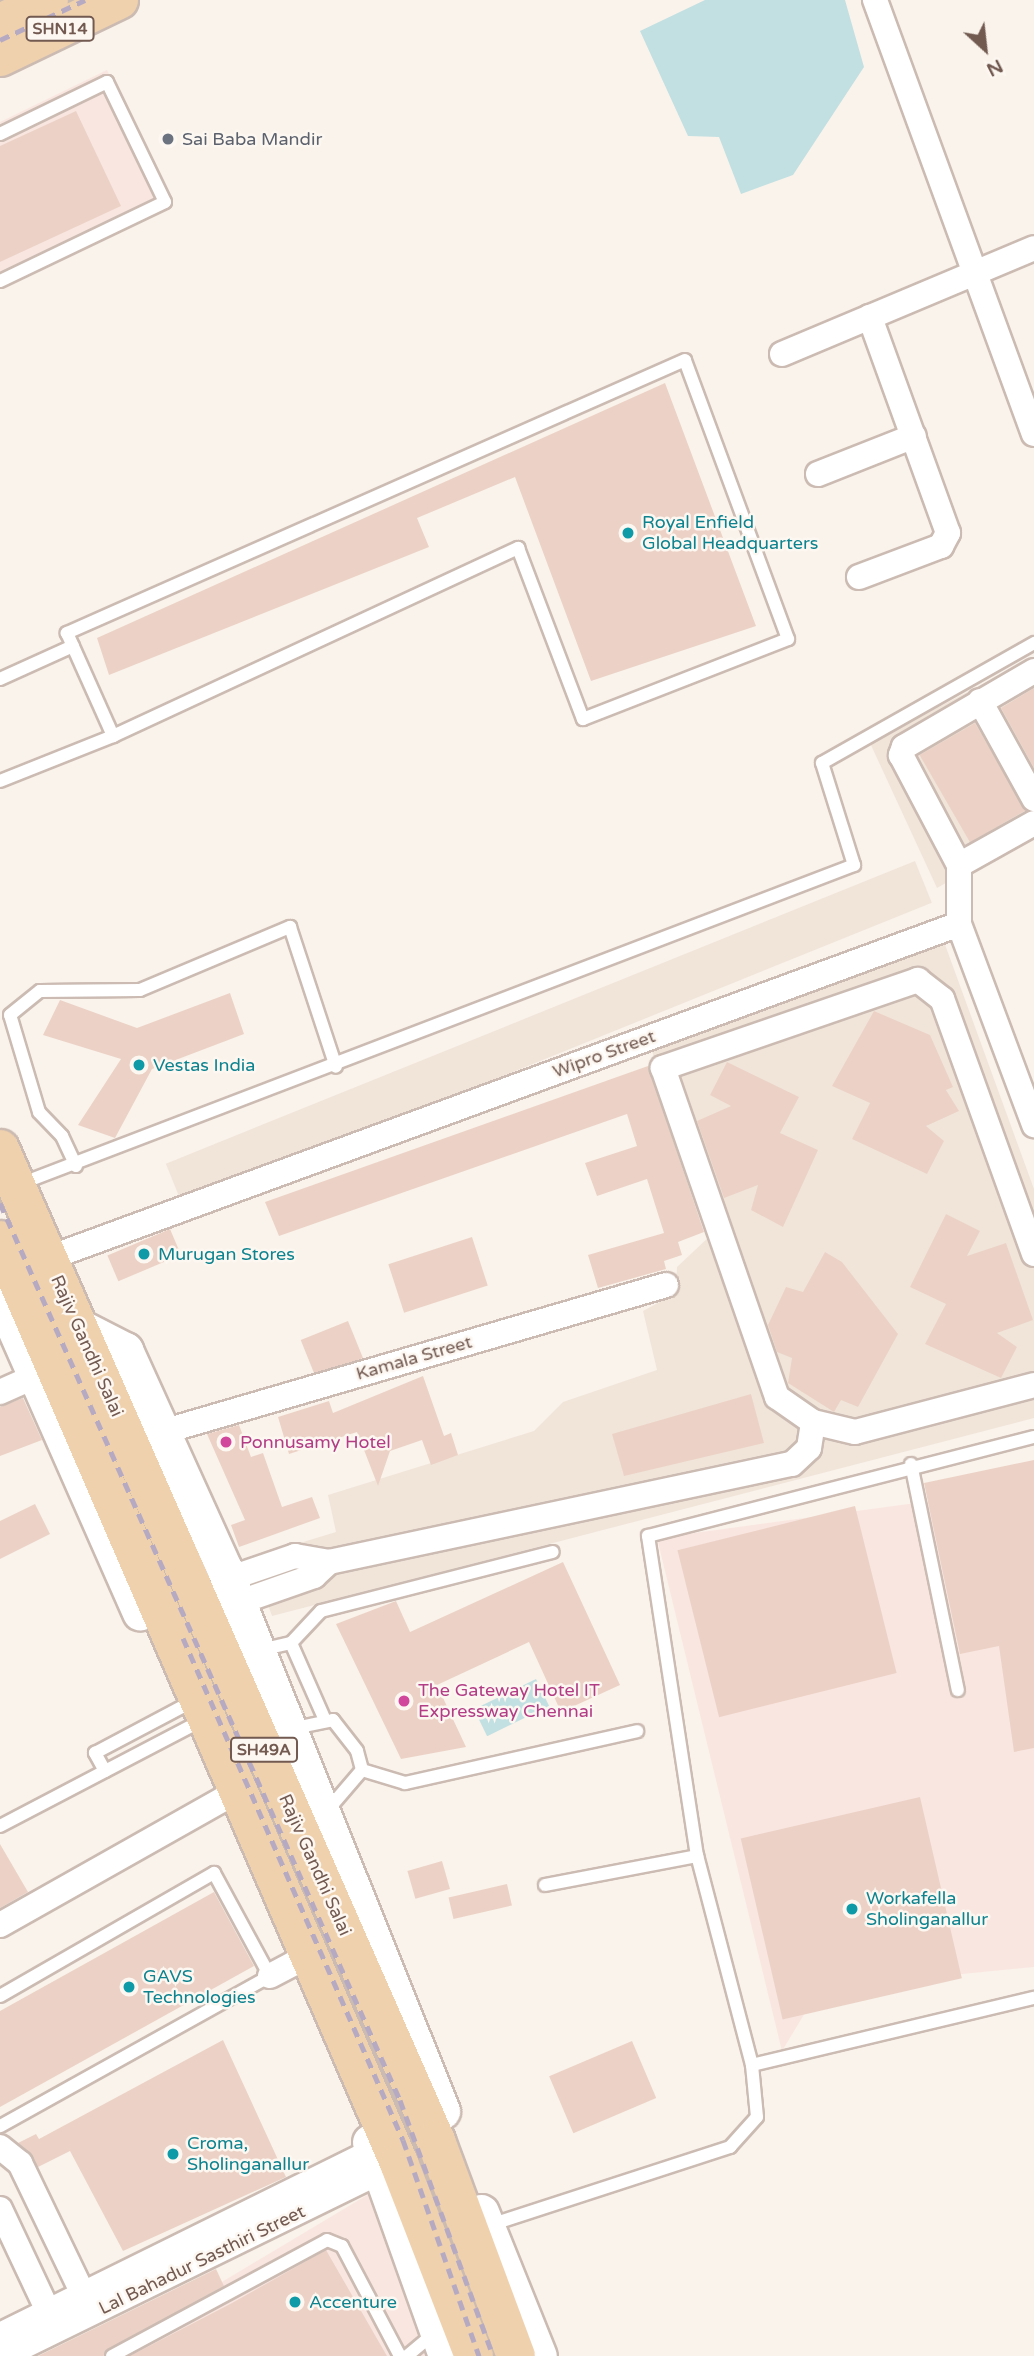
<!DOCTYPE html>
<html>
<head>
<meta charset="utf-8">
<style>
	body { margin:0 }
	#map { position:relative; width:1034px; height:2356px; overflow:hidden; background:#faf3eb; font-family:"Varela Round",sans-serif }
	div>[style] { position:absolute }
	[style*='--x'] { left:calc(var(--x)*1px); top:calc(var(--y)*1px); width:calc(var(--w)*1px); rotate:calc(var(--a)*1deg) }
	.residential>* { inset:0; background:#f1e5da; transform-origin:0 0 }
	.commercial>* { inset:0; background:#f9e6e1 }
	.water>* { inset:0; background:#c2e0e2; transform-origin:0 0 }
	.building>* { inset:0; background:#ecd2c6; transform-origin:0 0 }
	.roads { filter:drop-shadow(2px 0 #cbbbb2) drop-shadow(-2px 0 #cbbbb2) drop-shadow(0 2px #cbbbb2) drop-shadow(0 -2px #cbbbb2) }
	.lane>* { height:12px; margin:-6px; padding:0 6px; transform-origin:6px; border-radius:6px; background:#fff }
	.street>* { height:24px; margin:-12px; padding:0 12px; transform-origin:12px; border-radius:12px; background:#fff }
	.secondary>* { height:35px; margin:-17.5px; padding:0 17.5px; transform-origin:17.5px; border-radius:17.5px; background:#fff }
	.primary>* { height:38px; margin:-19px; padding:0 19px; transform-origin:19px; border-radius:19px; background:#f0d1ad }
	.rail>* { height:5px; margin-top:-2.5px; transform-origin:0; background:repeating-linear-gradient(90deg,#b6aac3 0 10px,transparent 0 17px) }
	.dots>* { width:19px; height:19px; translate:-50% -50%; box-sizing:border-box; border:4px solid #fdf7f1; border-radius:50% }
	span { translate:-50% -50%; white-space:nowrap; text-align:center; line-height:1.15; -webkit-text-stroke:5px #fdf7f1; paint-order:stroke }
	.shield-label span { padding:2px 5px; background:#fdf7f1; border:2px solid; border-radius:5px; -webkit-text-stroke-width:0 }
	.shield-label { font-size:16px; color:#725a51; font-weight:700 }
	.worship-label { font-size:18px; color:#5b616d }
	.left { translate:0 -50%; text-align:left }
	.culture-label { font-size:18px; color:#0d838f }
	.street-label { font-size:18px; color:#725a51 }
	.hotel-label { font-size:18px; color:#b23c85 }
	.north { position:absolute; left:950px; top:14px; width:70px; height:70px; -webkit-text-stroke:5px #fdf7f1; paint-order:stroke; rotate:153deg; font-size:19px; font-weight:700; line-height:28px; text-align:center; color:#725a51 }
	.north::after { content:''; display:block; margin:auto; width:24px; height:32px; background:#725a51; clip-path:polygon(50% 0,100% 100%,50% 72%,0 100%) }
</style>
</head>
<body>
<div id="map">
	<div class="residential">
		<i style="clip-path:polygon(1034px 657px,1034px 833px,937px 888px,870px 743px)"></i>
		<i style="left:915px;top:861px;width:45px;height:808px;rotate:68deg"></i>
		<i style="clip-path:polygon(943px 939px,1034px 1189px,1034px 1418px,272px 1616px,251px 1558px,336px 1532px,328px 1495px,534px 1431px,563px 1402px,657px 1370px,643px 1311px,676px 1293px,677px 1267px,711px 1235px,652px 1051px)"></i>
	</div>
	<div class="commercial">
		<i style="clip-path:polygon(107px 70px,171px 204px,0 286px,0 122px)"></i>
		<i style="clip-path:polygon(1034px 1487px,1034px 1967px,820px 1988px,782px 2051px,657px 1538px)"></i>
		<i style="clip-path:polygon(374px 2191px,431px 2356px,98px 2356px)"></i>
	</div>
	<div class="water">
		<i style="clip-path:polygon(705px 0,845px 0,864px 67px,793px 175px,741px 194px,719px 137px,688px 136px,640px 31px)"></i>
		<i style="left:536px;top:1679px;width:30px;height:69px;rotate:64deg"></i>
	</div>
	<div class="building">
		<i style="clip-path:polygon(76px 111px,121px 206px,0 262px,0 146px)"></i>
		<i style="clip-path:polygon(665px 383px,756px 626px,591px 681px,515px 477px,417px 518px,429px 547px,109px 675px,97px 638px)"></i>
		<i style="clip-path:polygon(1034px 688px,1034px 768px,1001px 708px)"></i>
		<i style="left:975px;top:723px;width:101px;height:64px;rotate:60deg"></i>
		<i style="clip-path:polygon(230px 993px,244px 1034px,152px 1069px,115px 1138px,78px 1125px,121px 1059px,43px 1035px,60px 1000px,137px 1028px)"></i>
		<i style="clip-path:polygon(874px 1011px,930px 1035px,953px 1087px,946px 1090px,959px 1111px,926px 1126px,944px 1141px,927px 1174px,852px 1139px,870px 1103px,832px 1086px)"></i>
		<i style="clip-path:polygon(727px 1062px,799px 1097px,780px 1133px,818px 1150px,783px 1227px,751px 1210px,758px 1185px,724px 1198px,697px 1121px,731px 1106px,710px 1095px)"></i>
		<i style="clip-path:polygon(648px 1066px,704px 1232px,678px 1242px,682px 1255px,664px 1261px,666px 1269px,598px 1288px,588px 1255px,664px 1233px,647px 1179px,597px 1196px,585px 1163px,637px 1146px,627px 1114px,279px 1236px,265px 1202px)"></i>
		<i style="clip-path:polygon(946px 1214px,980px 1231px,967px 1256px,1006px 1243px,1033px 1320px,997px 1333px,1017px 1347px,1001px 1378px,925px 1344px,946px 1304px,910px 1287px)"></i>
		<i style="left:170px;top:1229px;width:28px;height:68px;rotate:67deg"></i>
		<i style="left:472px;top:1237px;width:51px;height:88px;rotate:72deg"></i>
		<i style="clip-path:polygon(825px 1252px,842px 1262px,898px 1334px,858px 1407px,841px 1400px,834px 1412px,788px 1383px,792px 1358px,777px 1352px,768px 1325px,786px 1287px,803px 1292px)"></i>
		<i style="left:348px;top:1321px;width:40px;height:51px;rotate:68deg"></i>
		<i style="clip-path:polygon(423px 1376px,444px 1436px,451px 1433px,458px 1455px,431px 1465px,422px 1440px,390px 1451px,378px 1486px,357px 1432px,289px 1454px,278px 1417px,329px 1401px,333px 1413px)"></i>
		<i style="clip-path:polygon(751px 1394px,764px 1443px,624px 1476px,612px 1434px)"></i>
		<i style="clip-path:polygon(23px 1398px,42px 1440px,0 1456px,0 1407px)"></i>
		<i style="clip-path:polygon(239px 1425px,251px 1457px,263px 1453px,282px 1507px,312px 1497px,320px 1518px,239px 1547px,231px 1525px,245px 1520px,207px 1434px)"></i>
		<i style="clip-path:polygon(1034px 1460px,1034px 1748px,1014px 1752px,999px 1646px,960px 1654px,924px 1483px)"></i>
		<i style="clip-path:polygon(35px 1504px,50px 1534px,0 1559px,0 1521px)"></i>
		<i style="left:855px;top:1506px;width:172px;height:183px;rotate:76deg"></i>
		<i style="clip-path:polygon(563px 1562px,620px 1685px,561px 1712px,529px 1642px,437px 1685px,466px 1747px,401px 1759px,336px 1624px,396px 1601px,410px 1632px)"></i>
		<i style="left:920px;top:1797px;width:186px;height:184px;rotate:77deg"></i>
		<i style="clip-path:polygon(0 1844px,28px 1892px,0 1908px)"></i>
		<i style="left:442px;top:1861px;width:29px;height:36px;rotate:74deg"></i>
		<i style="left:507px;top:1884px;width:22px;height:60px;rotate:77deg"></i>
		<i style="clip-path:polygon(214px 1892px,254px 1966px,0 2107px,0 2011px)"></i>
		<i style="clip-path:polygon(223px 2040px,286px 2177px,123px 2251px,70px 2151px,38px 2167px,18px 2143px,36px 2134px,39px 2139px)"></i>
		<i style="left:632px;top:2041px;width:62px;height:90px;rotate:67deg"></i>
		<i style="clip-path:polygon(326px 2250px,387px 2356px,130px 2356px,232px 2303px)"></i>
		<i style="clip-path:polygon(216px 2269px,224px 2286px,103px 2356px,38px 2356px)"></i>
	</div>
	<div class="roads">
		<div class="lane">
			<i style="--x:0;--y:134;--w:119;--a:-25.9"></i>
			<i style="--x:107;--y:82;--w:133;--a:64.2"></i>
			<i style="--x:165;--y:202;--w:183;--a:154.4"></i>
			<i style="--x:0;--y:679;--w:80;--a:-24.3"></i>
			<i style="--x:0;--y:781;--w:122;--a:-21.7"></i>
			<i style="--x:113;--y:736;--w:447;--a:-24.9"></i>
			<i style="--x:518;--y:548;--w:183;--a:69.2"></i>
			<i style="--x:583;--y:719;--w:220;--a:-21.3"></i>
			<i style="--x:788;--y:639;--w:297;--a:-110.3"></i>
			<i style="--x:685;--y:360;--w:676;--a:156.17"></i>
			<i style="--x:67;--y:633;--w:113;--a:65.9"></i>
			<i style="--x:76;--y:1166;--w:33;--a:-115"></i>
			<i style="--x:62;--y:1136;--w:33;--a:-134"></i>
			<i style="--x:39;--y:1112;--w:101;--a:-106.6"></i>
			<i style="--x:10;--y:1015;--w:38;--a:-39"></i>
			<i style="--x:40;--y:991;--w:100;--a:-0.6"></i>
			<i style="--x:140;--y:990;--w:163;--a:-22.8"></i>
			<i style="--x:290;--y:927;--w:147;--a:71.8"></i>
			<i style="--x:20;--y:1184;--w:893;--a:-20.93"></i>
			<i style="--x:854;--y:865;--w:107;--a:-107.4"></i>
			<i style="--x:822;--y:763;--w:244;--a:-29.5"></i>
			<i style="--x:911;--y:1464;--w:231;--a:78.3"></i>
			<i style="--x:291;--y:1643;--w:84;--a:66.2"></i>
			<i style="--x:260;--y:1650;--w:32;--a:-13"></i>
			<i style="--x:291;--y:1643;--w:44;--a:-46.8"></i>
			<i style="--x:321;--y:1611;--w:239;--a:-14.3"></i>
			<i style="--x:290;--y:1729;--w:44;--a:-11.8"></i>
			<i style="--x:333;--y:1720;--w:39;--a:52"></i>
			<i style="--x:357;--y:1751;--w:20;--a:75"></i>
			<i style="--x:362;--y:1770;--w:55;--a:130.6"></i>
			<i style="--x:362;--y:1770;--w:45;--a:16.8"></i>
			<i style="--x:405;--y:1783;--w:238;--a:-12.6"></i>
			<i style="--x:105;--y:1771;--w:21;--a:-119"></i>
			<i style="--x:95;--y:1753;--w:98;--a:-27.9"></i>
			<i style="--x:0;--y:1826;--w:216;--a:-27.6"></i>
			<i style="--x:545;--y:1885;--w:155;--a:-10.8"></i>
			<i style="--x:0;--y:1996;--w:247;--a:-29.9"></i>
			<i style="--x:214;--y:1873;--w:117;--a:61.5"></i>
			<i style="--x:270;--y:1976;--w:309;--a:150.9"></i>
			<i style="--x:752;--y:2065;--w:290;--a:-13.4"></i>
			<i style="--x:487;--y:2226;--w:256;--a:-18"></i>
			<i style="--x:730;--y:2147;--w:40;--a:-48"></i>
			<i style="--x:757;--y:2117;--w:52;--a:-95.5"></i>
			<i style="--x:752;--y:2065;--w:216;--a:-104.7"></i>
			<i style="--x:697;--y:1856;--w:324;--a:-98.7"></i>
			<i style="--x:648;--y:1536;--w:398;--a:-14.4"></i>
			<i style="--x:112;--y:2356;--w:244;--a:-28.3"></i>
			<i style="--x:327;--y:2240;--w:16;--a:22"></i>
			<i style="--x:342;--y:2246;--w:124;--a:62.2"></i>
			<i style="--x:407;--y:2356;--w:35;--a:-40"></i>
		</div>
		<div class="street">
			<i style="--x:875;--y:0;--w:462;--a:69.9"></i>
			<i style="--x:782;--y:354;--w:273;--a:-22.8"></i>
			<i style="--x:818;--y:474;--w:103;--a:-21.6"></i>
			<i style="--x:859;--y:577;--w:88;--a:-20.7"></i>
			<i style="--x:941;--y:546;--w:15;--a:-62"></i>
			<i style="--x:948;--y:533;--w:230;--a:-109.9"></i>
			<i style="--x:1034;--y:671;--w:151;--a:149.7"></i>
			<i style="--x:904;--y:747;--w:9;--a:111"></i>
			<i style="--x:901;--y:755;--w:124;--a:62.2"></i>
			<i style="--x:959;--y:865;--w:86;--a:-29.2"></i>
			<i style="--x:980;--y:701;--w:112;--a:61.1"></i>
			<i style="--x:959;--y:865;--w:59;--a:90"></i>
			<i style="--x:959;--y:924;--w:215;--a:69.5"></i>
			<i style="--x:1034;--y:1254;--w:271;--a:-109.8"></i>
			<i style="--x:942;--y:999;--w:31;--a:-142"></i>
			<i style="--x:918;--y:980;--w:270;--a:161"></i>
			<i style="--x:663;--y:1068;--w:348;--a:70.9"></i>
			<i style="--x:777;--y:1397;--w:44;--a:34.8"></i>
			<i style="--x:813;--y:1422;--w:43;--a:13.4"></i>
			<i style="--x:855;--y:1432;--w:185;--a:-14.7"></i>
			<i style="--x:49;--y:1258;--w:969;--a:-20.15"></i>
			<i style="--x:0;--y:1392;--w:39;--a:-24"></i>
			<i style="--x:162;--y:1432;--w:525;--a:-16.26"></i>
			<i style="--x:228;--y:1579;--w:71;--a:-18.9"></i>
			<i style="--x:295;--y:1556;--w:35;--a:10"></i>
			<i style="--x:329;--y:1562;--w:473;--a:-12"></i>
			<i style="--x:792;--y:1464;--w:23;--a:-43"></i>
			<i style="--x:809;--y:1448;--w:26;--a:-81"></i>
			<i style="--x:237;--y:1603;--w:82;--a:-19.3"></i>
			<i style="--x:314;--y:1576;--w:21;--a:-43"></i>
			<i style="--x:0;--y:1925;--w:255;--a:-29.4"></i>
			<i style="--x:270;--y:1976;--w:26;--a:-28"></i>
			<i style="--x:0;--y:2147;--w:26;--a:39"></i>
			<i style="--x:20;--y:2163;--w:145;--a:64.3"></i>
			<i style="--x:0;--y:2209;--w:113;--a:64.8"></i>
			<i style="--x:0;--y:2335;--w:416;--a:-26.3"></i>
			<i style="--x:4;--y:2356;--w:432;--a:-26.1"></i>
		</div>
		<div class="secondary">
			<i style="--x:0;--y:1295;--w:347;--a:66.2"></i>
			<i style="--x:80;--y:1327;--w:51;--a:27.1"></i>
			<i style="--x:125;--y:1350;--w:242;--a:65.6"></i>
			<i style="--x:225;--y:1570;--w:583;--a:68.14"></i>
			<i style="--x:370;--y:2142;--w:227;--a:70.4"></i>
			<i style="--x:481;--y:2212;--w:155;--a:68.1"></i>
		</div>
		<div class="primary">
			<i style="--x:0;--y:23;--w:54;--a:-25.1"></i>
			<i style="--x:0;--y:57;--w:132;--a:-25.6"></i>
			<i style="--x:0;--y:1149;--w:1084;--a:66.27"></i>
			<i style="--x:436;--y:2141;--w:229;--a:69.6"></i>
			<i style="--x:0;--y:1240;--w:1006;--a:66.62"></i>
			<i style="--x:399;--y:2163;--w:207;--a:68.8"></i>
		</div>
	</div>
	<div class="rail">
		<i style="--x:0;--y:40;--w:94;--a:-25.2"></i>
		<i style="--x:0;--y:1203;--w:982;--a:65.97"></i>
		<i style="--x:400;--y:2100;--w:272;--a:70"></i>
		<i style="--x:183;--y:1638;--w:548;--a:66.33"></i>
		<i style="--x:403;--y:2140;--w:229;--a:70.6"></i>
	</div>
	<div class="dots">
		<i style="left:168px;top:139px;background:#6b7280"></i>
		<i style="left:628px;top:533px;background:#0f9aa8"></i>
		<i style="left:139px;top:1065px;background:#0f9aa8"></i>
		<i style="left:144px;top:1254px;background:#0f9aa8"></i>
		<i style="left:226px;top:1442px;background:#d1479c"></i>
		<i style="left:404px;top:1701px;background:#d1479c"></i>
		<i style="left:852px;top:1909px;background:#0f9aa8"></i>
		<i style="left:129px;top:1987px;background:#0f9aa8"></i>
		<i style="left:173px;top:2154px;background:#0f9aa8"></i>
		<i style="left:295px;top:2302px;background:#0f9aa8"></i>
	</div>
	<div class="shield-label">
		<span style="left:60px;top:29px">SHN14</span>
		<span style="left:264px;top:1750px">SH49A</span>
	</div>
	<div class="worship-label">
		<span class="left" style="left:182px;top:139px">Sai Baba Mandir</span>
	</div>
	<div class="culture-label">
		<span class="left" style="left:642px;top:533px">Royal Enfield<br>Global Headquarters</span>
		<span class="left" style="left:153px;top:1065px">Vestas India</span>
		<span class="left" style="left:158px;top:1254px">Murugan Stores</span>
		<span class="left" style="left:866px;top:1909px">Workafella<br>Sholinganallur</span>
		<span class="left" style="left:143px;top:1987px">GAVS<br>Technologies</span>
		<span class="left" style="left:187px;top:2154px">Croma,<br>Sholinganallur</span>
		<span class="left" style="left:309px;top:2302px">Accenture</span>
	</div>
	<div class="street-label">
		<span style="left:604px;top:1054px;rotate:-20deg">Wipro Street</span>
		<span style="left:87px;top:1346px;rotate:66deg">Rajiv Gandhi Salai</span>
		<span style="left:414px;top:1358px;rotate:-16deg">Kamala Street</span>
		<span style="left:315px;top:1865px;rotate:66deg">Rajiv Gandhi Salai</span>
		<span style="left:202px;top:2260px;rotate:-26deg">Lal Bahadur Sasthiri Street</span>
	</div>
	<div class="hotel-label">
		<span class="left" style="left:240px;top:1442px">Ponnusamy Hotel</span>
		<span class="left" style="left:418px;top:1701px">The Gateway Hotel IT<br>Expressway Chennai</span>
	</div>
	<div class="north">N</div>
</div>
</body>
</html>
